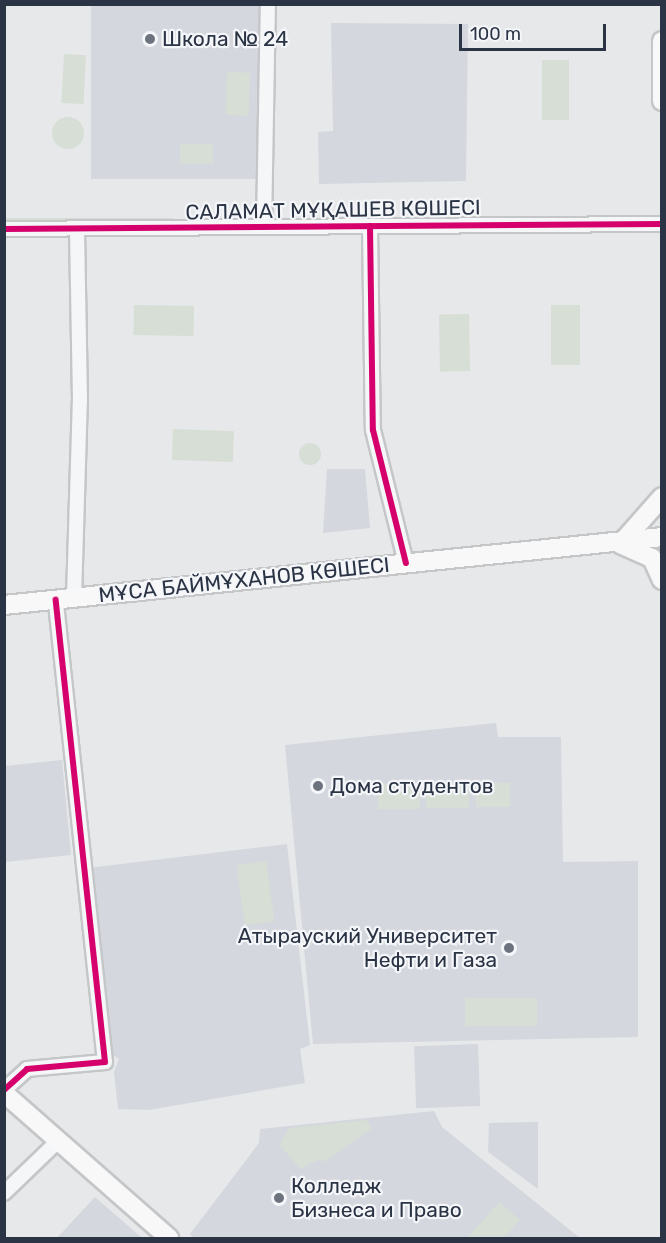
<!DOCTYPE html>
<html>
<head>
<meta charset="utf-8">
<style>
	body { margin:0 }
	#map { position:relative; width:666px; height:1243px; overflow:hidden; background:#e6e8ea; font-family:Rubik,sans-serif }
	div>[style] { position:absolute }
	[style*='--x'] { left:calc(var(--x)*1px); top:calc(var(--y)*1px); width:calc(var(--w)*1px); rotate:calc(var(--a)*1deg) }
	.built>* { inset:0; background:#d4d7dd; transform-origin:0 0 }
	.green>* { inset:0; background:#d6ded6; transform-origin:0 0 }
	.round { border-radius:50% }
	.roads { filter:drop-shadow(2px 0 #c4c6c8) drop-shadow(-2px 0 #c4c6c8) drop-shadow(0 2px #c4c6c8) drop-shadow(0 -2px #c4c6c8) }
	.minor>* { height:14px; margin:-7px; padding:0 7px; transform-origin:7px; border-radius:7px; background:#f5f6f7 }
	.major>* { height:18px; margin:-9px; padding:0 9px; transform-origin:9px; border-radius:9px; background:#f8f8f8 }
	.cycleway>* { height:6px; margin:-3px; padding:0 3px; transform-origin:3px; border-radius:3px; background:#d6006c }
	.dots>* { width:16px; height:16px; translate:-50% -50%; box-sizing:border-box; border:3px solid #f4f6f9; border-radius:50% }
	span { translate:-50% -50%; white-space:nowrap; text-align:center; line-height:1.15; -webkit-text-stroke:4.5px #f4f6f9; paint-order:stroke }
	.poi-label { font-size:21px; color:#2b3445 }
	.left { translate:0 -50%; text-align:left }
	.right { translate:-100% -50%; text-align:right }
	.street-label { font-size:21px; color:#2b3445 }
	.frame { position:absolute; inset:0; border:6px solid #2b3445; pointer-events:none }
	.scale { position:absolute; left:459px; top:24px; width:147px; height:27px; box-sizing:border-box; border:3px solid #2b3445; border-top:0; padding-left:8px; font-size:18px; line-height:21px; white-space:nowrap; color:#2b3445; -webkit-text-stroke:4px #f4f6f9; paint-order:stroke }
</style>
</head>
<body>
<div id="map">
	<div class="built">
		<i style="left:91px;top:5px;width:169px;height:174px"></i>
		<i style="clip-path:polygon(331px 23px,468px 24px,466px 181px,319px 184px,318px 132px,333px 131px)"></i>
		<i style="clip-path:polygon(327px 469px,365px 469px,370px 528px,323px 533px)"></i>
		<i style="clip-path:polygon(496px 723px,498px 737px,561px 737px,563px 862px,638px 861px,638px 1037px,313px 1044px,285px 745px)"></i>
		<i style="clip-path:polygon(62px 760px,71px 855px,5px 862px,5px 766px)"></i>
		<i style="clip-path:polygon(287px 844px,310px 1045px,300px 1049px,305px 1083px,149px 1110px,118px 1109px,114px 1072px,119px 1059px,112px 1054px,88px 868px)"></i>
		<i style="left:478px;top:1044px;width:62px;height:64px;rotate:88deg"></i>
		<i style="clip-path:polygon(434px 1111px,442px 1127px,580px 1238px,194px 1238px,190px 1234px,259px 1143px,260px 1129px)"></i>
		<i style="clip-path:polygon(538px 1122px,538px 1189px,488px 1152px,489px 1123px)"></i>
		<i style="clip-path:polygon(95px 1197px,142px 1238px,57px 1238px)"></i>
	</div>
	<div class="green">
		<i style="left:64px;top:54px;width:22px;height:49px;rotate:3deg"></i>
		<i style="left:542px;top:60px;width:27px;height:60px"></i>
		<i style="left:227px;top:72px;width:23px;height:43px;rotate:2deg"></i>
		<i class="round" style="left:52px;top:117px;width:32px;height:32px"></i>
		<i style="left:180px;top:144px;width:33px;height:20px"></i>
		<i style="left:174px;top:218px;width:6px;height:170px;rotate:90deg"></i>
		<i style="left:134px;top:305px;width:60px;height:30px;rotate:1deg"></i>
		<i style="left:551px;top:305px;width:29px;height:60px"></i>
		<i style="left:469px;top:314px;width:57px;height:30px;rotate:89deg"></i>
		<i style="left:173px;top:429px;width:61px;height:31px;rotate:2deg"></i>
		<i class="round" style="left:299px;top:443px;width:22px;height:22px"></i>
		<i style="left:426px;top:783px;width:43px;height:25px"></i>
		<i style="left:476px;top:783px;width:34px;height:24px"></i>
		<i style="left:378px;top:784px;width:42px;height:25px"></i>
		<i style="left:266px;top:861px;width:61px;height:30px;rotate:82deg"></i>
		<i style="left:537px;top:998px;width:28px;height:72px;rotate:90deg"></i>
		<i style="clip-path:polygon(367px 1120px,372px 1128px,324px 1162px,320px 1159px,300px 1169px,280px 1145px,289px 1128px)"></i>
		<i style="clip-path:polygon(499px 1202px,520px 1220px,504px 1238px,467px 1238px)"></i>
	</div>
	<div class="roads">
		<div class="minor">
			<i style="--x:370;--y:226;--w:204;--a:89.2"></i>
			<i style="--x:373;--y:430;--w:137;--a:76.1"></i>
			<i style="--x:264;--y:227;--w:223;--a:-89"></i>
			<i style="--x:4;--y:229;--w:658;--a:-0.44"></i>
			<i style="--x:74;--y:598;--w:197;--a:-88.3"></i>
			<i style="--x:80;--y:401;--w:171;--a:-91"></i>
			<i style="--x:4;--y:1090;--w:31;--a:-42"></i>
			<i style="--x:27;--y:1069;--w:78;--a:-5.1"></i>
			<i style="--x:105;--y:1062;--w:465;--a:-96.1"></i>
			<i style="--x:4;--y:1193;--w:75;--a:-43.9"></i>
		</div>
		<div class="major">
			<i style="--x:662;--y:41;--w:60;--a:90"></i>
			<i style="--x:625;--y:539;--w:56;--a:-48.6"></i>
			<i style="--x:620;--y:544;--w:35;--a:24"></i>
			<i style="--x:652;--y:558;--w:24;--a:66"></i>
			<i style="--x:4;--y:605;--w:662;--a:-5.9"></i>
			<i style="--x:4;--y:1093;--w:220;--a:41.3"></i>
		</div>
	</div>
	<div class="cycleway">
		<i style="--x:370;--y:226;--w:204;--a:89.2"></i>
		<i style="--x:373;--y:430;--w:137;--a:76.1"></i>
		<i style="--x:4;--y:229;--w:658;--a:-0.44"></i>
		<i style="--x:4;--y:1090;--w:31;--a:-42"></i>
		<i style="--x:27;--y:1069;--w:78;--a:-5.1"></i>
		<i style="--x:105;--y:1062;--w:465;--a:-96.1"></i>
	</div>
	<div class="dots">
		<i style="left:150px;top:39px;background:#6c737f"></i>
		<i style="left:318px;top:786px;background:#6c737f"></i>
		<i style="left:509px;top:948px;background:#6c737f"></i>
		<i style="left:279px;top:1198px;background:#6c737f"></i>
	</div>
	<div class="poi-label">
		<span class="left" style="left:162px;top:39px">Школа № 24</span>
		<span class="left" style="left:330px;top:786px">Дома студентов</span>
		<span class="right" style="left:497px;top:948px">Атырауский Университет<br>Нефти и Газа</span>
		<span class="left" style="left:291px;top:1198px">Колледж<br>Бизнеса и Право</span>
	</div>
	<div class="street-label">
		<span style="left:333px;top:210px;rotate:-1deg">САЛАМАТ МҰҚАШЕВ КӨШЕСІ</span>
		<span style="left:244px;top:580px;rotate:-6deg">МҰСА БАЙМҰХАНОВ КӨШЕСІ</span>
	</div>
	<div class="frame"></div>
	<div class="scale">100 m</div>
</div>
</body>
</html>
